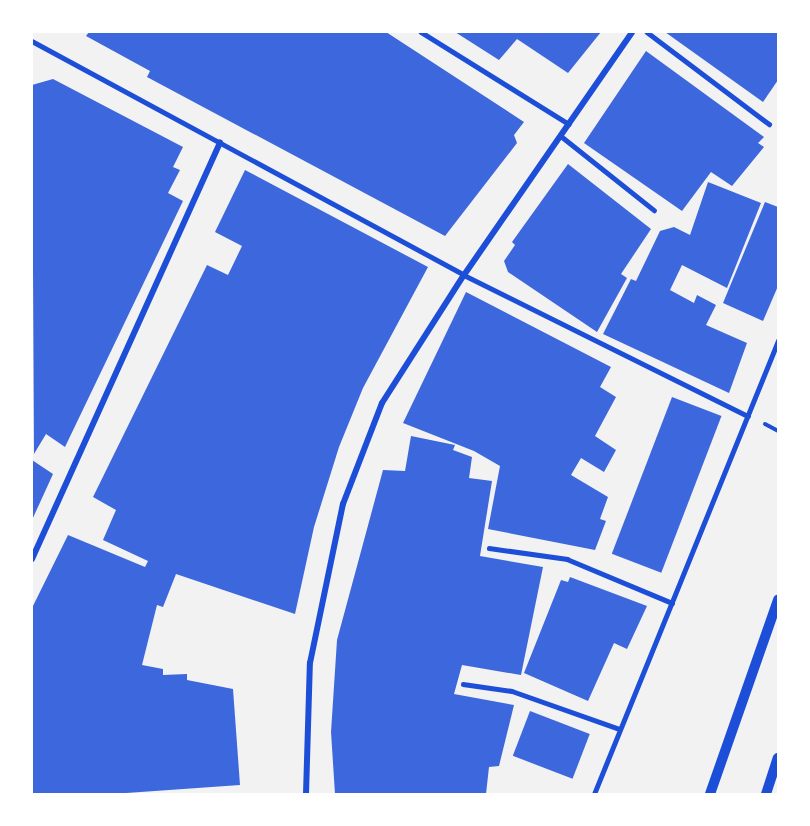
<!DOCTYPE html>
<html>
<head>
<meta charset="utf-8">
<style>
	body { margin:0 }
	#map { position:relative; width:810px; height:826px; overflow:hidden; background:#f2f2f2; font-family:Georgia,serif }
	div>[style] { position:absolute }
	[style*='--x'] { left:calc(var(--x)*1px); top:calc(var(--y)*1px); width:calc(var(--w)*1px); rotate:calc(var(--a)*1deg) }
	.building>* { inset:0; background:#3d67dc; transform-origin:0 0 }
	.path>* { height:4px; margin:-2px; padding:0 2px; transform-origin:2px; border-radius:2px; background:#1d4ed8 }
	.service>* { height:4.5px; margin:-2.25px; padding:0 2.25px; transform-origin:2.25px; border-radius:2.25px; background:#1d4ed8 }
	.minor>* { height:6px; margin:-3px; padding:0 3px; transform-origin:3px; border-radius:3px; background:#1d4ed8 }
	.tertiary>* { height:10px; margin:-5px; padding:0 5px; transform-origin:5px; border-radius:5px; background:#1d4ed8 }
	span { translate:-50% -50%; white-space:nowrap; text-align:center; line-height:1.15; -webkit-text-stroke:6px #fff; paint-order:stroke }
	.frame { position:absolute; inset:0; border:33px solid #fff; pointer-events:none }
</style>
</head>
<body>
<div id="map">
	<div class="building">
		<i style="clip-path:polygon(89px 32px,386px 32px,524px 122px,514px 135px,517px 143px,445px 236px,147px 77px,150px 71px,86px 36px)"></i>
		<i style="clip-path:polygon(455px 32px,601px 32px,568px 73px,517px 39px,499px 60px)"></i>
		<i style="clip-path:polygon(665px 32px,778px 32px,778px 80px,763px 102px)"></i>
		<i style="clip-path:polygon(646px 51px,764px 137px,758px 143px,764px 147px,732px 186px,711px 172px,682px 211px,584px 143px)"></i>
		<i style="clip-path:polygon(53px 79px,183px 147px,173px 167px,180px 170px,168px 193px,183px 201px,65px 447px,46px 434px,34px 454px,32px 85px)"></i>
		<i style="clip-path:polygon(568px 164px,651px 229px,621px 274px,627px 278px,597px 332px,508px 272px,504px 261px,515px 245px,512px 242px)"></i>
		<i style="clip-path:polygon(245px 170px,428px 267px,363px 388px,339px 447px,314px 527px,295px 614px,176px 574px,163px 607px,157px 605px,142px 665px,163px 669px,163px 675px,187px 674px,187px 680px,233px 689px,240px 785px,112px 794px,32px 794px,32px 608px,68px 535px,145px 567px,148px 561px,103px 540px,116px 510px,93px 497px,207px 265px,228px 275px,242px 246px,215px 232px)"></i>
		<i style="clip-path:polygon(708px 182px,761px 203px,727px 288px,682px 265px,670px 290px,694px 303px,697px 295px,716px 305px,706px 325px,747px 343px,729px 393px,603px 334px,631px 279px,636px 281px,660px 231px,674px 227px,690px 235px)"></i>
		<i style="clip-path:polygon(765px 202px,778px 207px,778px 286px,763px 321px,723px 303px)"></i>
		<i style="clip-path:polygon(466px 292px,611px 367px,600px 387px,616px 397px,595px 436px,616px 450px,604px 472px,581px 458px,571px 475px,608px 497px,600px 519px,606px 521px,595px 550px,488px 529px,500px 466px,474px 451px,403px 423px)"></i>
		<i style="left:672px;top:397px;width:53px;height:168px;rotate:21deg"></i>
		<i style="clip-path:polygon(411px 436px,455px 445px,453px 450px,472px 457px,469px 478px,492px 481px,480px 556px,543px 567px,521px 675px,462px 665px,454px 694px,514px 705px,499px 766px,489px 767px,486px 794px,335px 794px,331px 732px,337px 640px,383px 470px,405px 471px)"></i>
		<i style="clip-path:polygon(32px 460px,53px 474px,32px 520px)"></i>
		<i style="clip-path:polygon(570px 577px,647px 606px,627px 649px,614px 643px,588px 701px,524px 673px,561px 580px,568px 582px)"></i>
		<i style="left:530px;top:711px;width:64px;height:48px;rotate:21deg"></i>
	</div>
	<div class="path">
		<i style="--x:765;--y:424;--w:15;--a:28"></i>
	</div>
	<div class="service">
		<i style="--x:421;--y:32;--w:174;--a:31.9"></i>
		<i style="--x:647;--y:32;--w:153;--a:37"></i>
		<i style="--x:32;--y:41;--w:491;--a:28.4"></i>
		<i style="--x:464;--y:275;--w:317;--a:26.4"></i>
		<i style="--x:561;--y:136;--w:119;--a:38.5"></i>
		<i style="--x:489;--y:548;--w:79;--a:8"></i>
		<i style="--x:567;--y:559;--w:114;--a:22.7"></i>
		<i style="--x:463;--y:684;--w:49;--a:8.1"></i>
		<i style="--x:512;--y:691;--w:114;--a:19.4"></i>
		<i style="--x:594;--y:794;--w:489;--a:-67.9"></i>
	</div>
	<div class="minor">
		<i style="--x:32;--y:559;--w:457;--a:-65.7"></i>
		<i style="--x:306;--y:794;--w:131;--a:-88.3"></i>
		<i style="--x:310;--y:663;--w:162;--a:-78.3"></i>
		<i style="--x:343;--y:504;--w:108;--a:-68.9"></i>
		<i style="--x:382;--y:403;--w:152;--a:-57.4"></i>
		<i style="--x:464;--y:275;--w:295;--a:-55.3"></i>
	</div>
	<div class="tertiary">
		<i style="--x:710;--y:794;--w:206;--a:-70.7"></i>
		<i style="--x:766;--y:794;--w:38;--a:-72"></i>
	</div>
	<div class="frame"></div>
</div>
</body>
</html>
